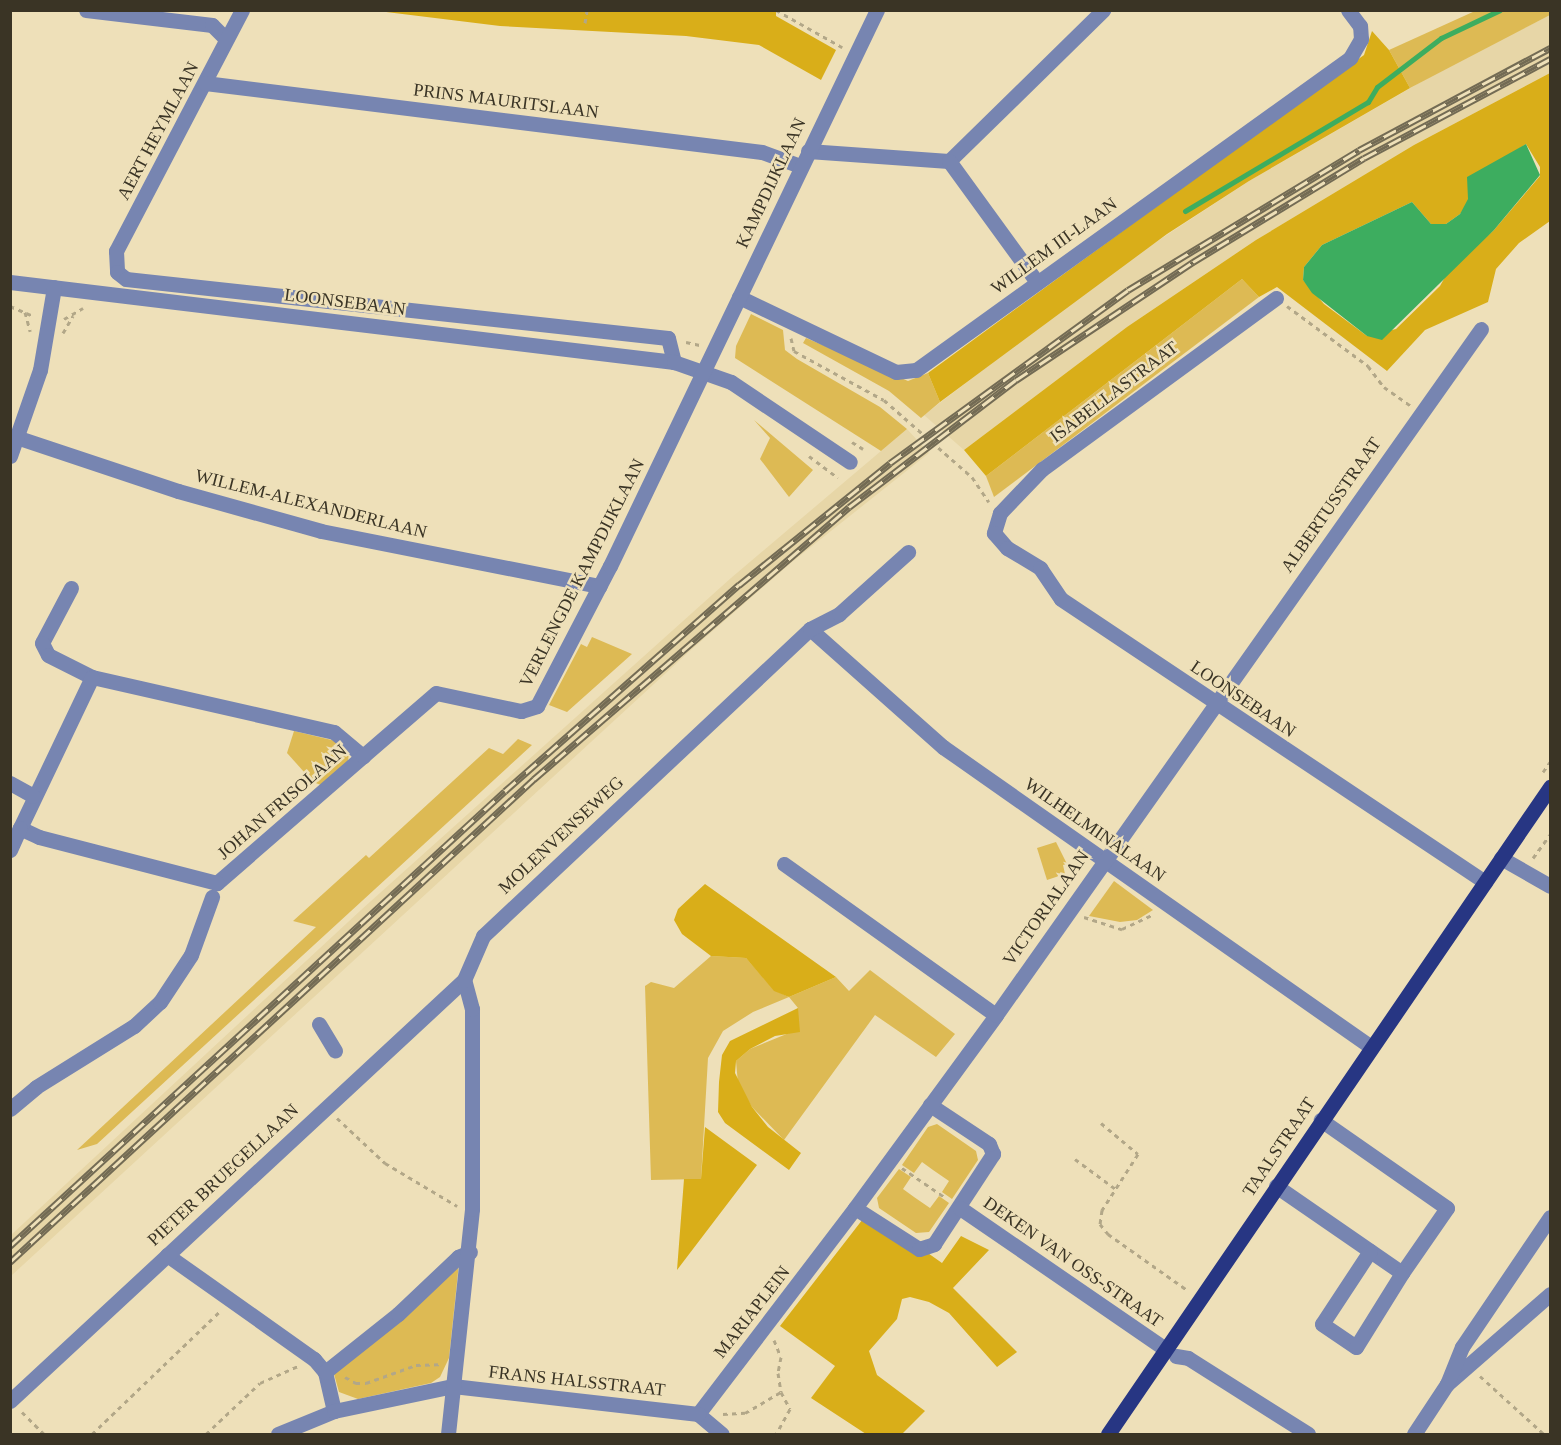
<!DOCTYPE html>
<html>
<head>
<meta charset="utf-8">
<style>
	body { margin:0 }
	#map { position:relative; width:1561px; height:1445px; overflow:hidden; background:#eee0b9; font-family:Georgia,serif }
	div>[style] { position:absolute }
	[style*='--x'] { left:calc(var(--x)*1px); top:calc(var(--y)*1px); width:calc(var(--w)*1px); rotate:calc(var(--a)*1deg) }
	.built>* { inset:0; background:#e7d6a7 }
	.green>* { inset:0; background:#ddba54 }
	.forest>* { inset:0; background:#d9ae19 }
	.water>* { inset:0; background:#3dad5f }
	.stream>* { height:5px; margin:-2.5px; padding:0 2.5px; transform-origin:2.5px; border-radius:2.5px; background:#3dad5f }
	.path>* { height:3px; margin-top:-1.5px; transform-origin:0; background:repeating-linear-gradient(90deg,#b2a788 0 4.5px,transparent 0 9px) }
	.minor>* { height:15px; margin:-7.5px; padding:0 7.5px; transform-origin:7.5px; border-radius:7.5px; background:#7785b1 }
	.major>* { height:15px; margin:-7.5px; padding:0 7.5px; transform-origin:7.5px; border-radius:7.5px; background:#273683 }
	.rail>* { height:7px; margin-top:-3.5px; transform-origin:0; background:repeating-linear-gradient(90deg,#eee0b9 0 14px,#736b54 0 28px); box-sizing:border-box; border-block:2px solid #736b54 }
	span { translate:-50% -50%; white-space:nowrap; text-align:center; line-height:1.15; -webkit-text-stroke:5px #eee0b9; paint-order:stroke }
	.street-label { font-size:18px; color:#3a3425 }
	.frame { position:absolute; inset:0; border:12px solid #3a3425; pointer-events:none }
</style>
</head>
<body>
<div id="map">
	<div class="built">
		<i style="clip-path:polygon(1550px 15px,1550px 73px,1414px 145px,1256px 240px,1127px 327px,964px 450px,924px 415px,1115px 269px,1249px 181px,1447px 67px)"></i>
		<i style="clip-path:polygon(907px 429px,929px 453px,792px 562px,692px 649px,11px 1276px,11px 1235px,361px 910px,731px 578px)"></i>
	</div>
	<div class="green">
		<i style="clip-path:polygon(1475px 11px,1550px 11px,1550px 15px,1410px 88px,1389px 50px)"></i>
		<i style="clip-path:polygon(1242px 279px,1259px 297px,994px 497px,986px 476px)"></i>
		<i style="clip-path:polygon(751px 314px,783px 330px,785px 350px,797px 359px,880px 407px,907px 429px,881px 451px,735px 358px,736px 346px)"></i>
		<i style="clip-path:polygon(806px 338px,908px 381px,928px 373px,940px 402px,921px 418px,889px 391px,803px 343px)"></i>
		<i style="clip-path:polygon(754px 420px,813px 470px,789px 497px,760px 459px,770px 438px)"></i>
		<i style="clip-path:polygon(592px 637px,632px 654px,567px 712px,549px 705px,581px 644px,587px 647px)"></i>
		<i style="clip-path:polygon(294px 731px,340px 742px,349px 750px,348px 763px,321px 785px,313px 782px,287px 753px)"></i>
		<i style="clip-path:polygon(518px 739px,532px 745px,97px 1144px,77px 1150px,316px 927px,293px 921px,366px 855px,369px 858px,489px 748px,503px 754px)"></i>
		<i style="clip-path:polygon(1056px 842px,1067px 864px,1063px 865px,1065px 874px,1047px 880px,1037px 848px)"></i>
		<i style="clip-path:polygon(1114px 881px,1153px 910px,1137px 920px,1120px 922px,1089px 916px)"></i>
		<i style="clip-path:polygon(711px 956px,746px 958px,774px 990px,789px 997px,836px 977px,849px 991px,870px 970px,955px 1034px,936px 1057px,875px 1015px,784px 1140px,752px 1107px,738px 1084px,736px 1061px,750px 1049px,794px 1031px,798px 1008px,789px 997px,753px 1012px,723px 1031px,708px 1058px,701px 1179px,651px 1180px,645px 986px,651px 982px,674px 988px)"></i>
		<i style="clip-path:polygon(937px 1124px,976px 1151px,978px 1160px,952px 1199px,942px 1192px,949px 1181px,933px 1170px,922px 1162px,914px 1173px,902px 1165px,928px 1127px)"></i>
		<i style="clip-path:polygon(899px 1169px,911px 1177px,903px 1189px,914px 1197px,930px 1208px,939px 1196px,949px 1203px,929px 1232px,916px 1233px,879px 1208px,877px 1198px)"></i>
		<i style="clip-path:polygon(459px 1263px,449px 1358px,440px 1377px,431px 1383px,358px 1399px,339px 1392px,334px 1374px)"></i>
	</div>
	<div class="forest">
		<i style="clip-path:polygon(378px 11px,776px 11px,776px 16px,836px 50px,821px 80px,759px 45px,686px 36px,500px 26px)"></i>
		<i style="clip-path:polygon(1372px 31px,1389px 50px,1410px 88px,1249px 181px,1167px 234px,940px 402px,928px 373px,1364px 55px)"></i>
		<i style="clip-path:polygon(evenodd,1550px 73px,1550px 221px,1519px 243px,1496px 269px,1488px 302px,1425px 330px,1387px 371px,1277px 287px,1259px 297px,1242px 279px,986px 476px,964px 450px,1127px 327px,1256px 240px,1414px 145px,1550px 73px,1526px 144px,1540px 167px,1540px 176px,1494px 230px,1449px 270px,1440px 286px,1396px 329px,1367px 336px,1324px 304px,1303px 280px,1304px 267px,1322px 245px,1412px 202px,1431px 224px,1446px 224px,1460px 214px,1502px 160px,1526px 144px)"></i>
		<i style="clip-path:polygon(705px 884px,836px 977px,789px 997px,774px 991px,746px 958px,711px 956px,682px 934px,674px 920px,678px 909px)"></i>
		<i style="clip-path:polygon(798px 1008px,800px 1032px,775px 1036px,750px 1049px,736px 1061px,735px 1073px,752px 1107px,768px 1127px,801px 1153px,789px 1170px,725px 1123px,718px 1112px,719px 1082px,722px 1055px,730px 1041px)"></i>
		<i style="clip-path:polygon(705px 1127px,757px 1165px,677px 1270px,684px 1179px,701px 1179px)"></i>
		<i style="clip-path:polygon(866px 1215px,874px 1215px,942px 1263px,961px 1236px,989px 1250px,953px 1288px,1017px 1352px,997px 1367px,949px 1313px,929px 1302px,910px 1297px,902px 1299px,897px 1319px,869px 1351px,877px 1375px,925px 1411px,902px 1434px,866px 1434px,811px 1398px,835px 1366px,780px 1326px)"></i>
	</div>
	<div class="water">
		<i style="clip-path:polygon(1526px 144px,1540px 175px,1494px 230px,1382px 340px,1367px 336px,1312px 293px,1303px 280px,1304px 267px,1322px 245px,1412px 202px,1431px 224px,1446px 224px,1460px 214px,1468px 199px,1467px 177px)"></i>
	</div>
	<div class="stream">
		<i style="--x:1185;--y:211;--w:213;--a:-30.8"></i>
		<i style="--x:1368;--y:102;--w:17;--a:-59"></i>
		<i style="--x:1377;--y:87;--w:81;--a:-37.4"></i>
		<i style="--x:1441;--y:38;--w:65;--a:-25.4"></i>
	</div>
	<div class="path">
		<i style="--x:776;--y:10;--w:76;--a:29.3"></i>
		<i style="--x:585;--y:23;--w:13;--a:-81"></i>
		<i style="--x:10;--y:306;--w:25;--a:23"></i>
		<i style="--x:1287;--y:306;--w:101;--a:36.5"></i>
		<i style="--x:1368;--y:366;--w:26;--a:53"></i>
		<i style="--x:1384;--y:387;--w:32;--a:35"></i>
		<i style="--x:25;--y:312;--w:20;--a:75"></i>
		<i style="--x:64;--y:319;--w:22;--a:-30"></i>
		<i style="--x:63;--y:333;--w:20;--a:-60"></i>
		<i style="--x:791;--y:338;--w:13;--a:77"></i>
		<i style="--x:794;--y:351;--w:102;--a:28.6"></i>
		<i style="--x:884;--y:400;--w:117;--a:41.2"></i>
		<i style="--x:972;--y:477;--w:30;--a:56"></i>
		<i style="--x:686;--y:342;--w:14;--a:12"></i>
		<i style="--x:852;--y:442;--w:13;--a:32"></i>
		<i style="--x:809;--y:456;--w:36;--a:37"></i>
		<i style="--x:1543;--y:772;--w:12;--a:-55"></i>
		<i style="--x:1533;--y:858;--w:29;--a:-54"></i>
		<i style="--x:1084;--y:917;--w:40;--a:18"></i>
		<i style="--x:1122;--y:929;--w:35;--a:-25"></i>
		<i style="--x:337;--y:1118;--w:66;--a:43.2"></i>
		<i style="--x:385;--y:1163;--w:84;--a:30.8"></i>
		<i style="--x:1101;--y:1123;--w:48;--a:40"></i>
		<i style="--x:1138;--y:1154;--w:67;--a:122.7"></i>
		<i style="--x:1102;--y:1210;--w:14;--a:98"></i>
		<i style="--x:1100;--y:1224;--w:13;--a:51"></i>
		<i style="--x:1108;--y:1234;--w:97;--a:35.3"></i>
		<i style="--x:1075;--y:1159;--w:52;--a:36.4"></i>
		<i style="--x:902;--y:1168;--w:53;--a:34.3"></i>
		<i style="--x:774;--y:1340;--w:18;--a:68"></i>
		<i style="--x:781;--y:1357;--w:16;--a:101"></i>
		<i style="--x:778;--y:1373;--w:19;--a:81"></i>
		<i style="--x:781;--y:1392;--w:19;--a:62"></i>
		<i style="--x:790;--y:1409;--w:29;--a:119"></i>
		<i style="--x:1480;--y:1376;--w:86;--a:42.2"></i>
		<i style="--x:345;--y:1377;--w:13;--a:29"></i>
		<i style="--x:356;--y:1383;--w:10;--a:0"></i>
		<i style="--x:366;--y:1383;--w:53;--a:-19.8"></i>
		<i style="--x:416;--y:1365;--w:23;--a:-2"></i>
		<i style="--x:22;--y:1412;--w:31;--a:45"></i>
		<i style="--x:723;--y:1414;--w:22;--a:-3"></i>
		<i style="--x:745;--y:1413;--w:42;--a:-30.3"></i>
		<i style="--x:92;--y:1434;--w:176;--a:-43.8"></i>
		<i style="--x:206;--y:1434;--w:74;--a:-43.4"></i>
		<i style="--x:260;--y:1383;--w:42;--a:-24.1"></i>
	</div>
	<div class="minor">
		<i style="--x:86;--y:10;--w:127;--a:6.8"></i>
		<i style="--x:212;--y:25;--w:18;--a:45"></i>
		<i style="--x:242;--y:10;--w:272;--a:117.6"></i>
		<i style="--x:116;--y:251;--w:21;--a:87"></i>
		<i style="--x:117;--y:272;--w:11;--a:38"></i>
		<i style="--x:126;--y:279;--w:545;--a:6.21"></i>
		<i style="--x:668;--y:338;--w:25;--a:76"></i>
		<i style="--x:205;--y:83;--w:561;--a:7.06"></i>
		<i style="--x:762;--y:152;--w:40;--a:20.2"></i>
		<i style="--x:808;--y:151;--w:141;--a:4.1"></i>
		<i style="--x:949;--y:161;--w:216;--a:-44.4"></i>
		<i style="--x:949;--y:161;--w:150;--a:54"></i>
		<i style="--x:10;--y:282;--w:669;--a:6.87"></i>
		<i style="--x:674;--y:362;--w:60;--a:19.3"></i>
		<i style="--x:731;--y:382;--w:143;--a:33.9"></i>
		<i style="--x:739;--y:297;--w:174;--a:25.5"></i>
		<i style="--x:896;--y:372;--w:20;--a:-6"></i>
		<i style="--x:916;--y:370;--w:535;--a:-35.71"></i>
		<i style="--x:1350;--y:58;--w:22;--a:-60"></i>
		<i style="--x:1361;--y:39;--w:13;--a:-94"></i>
		<i style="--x:1360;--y:26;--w:20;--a:-127"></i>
		<i style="--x:1276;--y:298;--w:290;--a:143.8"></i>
		<i style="--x:1042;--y:469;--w:61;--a:133.7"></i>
		<i style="--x:1000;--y:513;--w:21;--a:107"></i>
		<i style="--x:994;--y:533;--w:20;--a:49"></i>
		<i style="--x:1007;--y:548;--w:39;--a:31"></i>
		<i style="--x:1040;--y:568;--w:37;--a:56"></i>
		<i style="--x:1061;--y:599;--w:510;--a:33.72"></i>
		<i style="--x:19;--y:438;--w:168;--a:18.4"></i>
		<i style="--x:178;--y:491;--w:148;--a:15.6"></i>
		<i style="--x:321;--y:531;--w:284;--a:11.2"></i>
		<i style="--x:10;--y:456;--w:91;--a:-70.8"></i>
		<i style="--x:40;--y:370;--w:84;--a:-80.4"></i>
		<i style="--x:71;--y:588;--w:62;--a:117.8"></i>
		<i style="--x:42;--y:643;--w:13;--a:63"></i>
		<i style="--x:48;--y:655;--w:49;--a:26.6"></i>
		<i style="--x:92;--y:677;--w:248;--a:12.8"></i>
		<i style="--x:334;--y:732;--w:38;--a:40"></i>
		<i style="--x:363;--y:756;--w:194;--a:139"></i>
		<i style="--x:217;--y:883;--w:184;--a:-165.5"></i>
		<i style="--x:39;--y:837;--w:21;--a:-155"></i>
		<i style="--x:20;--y:828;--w:167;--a:-64.5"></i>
		<i style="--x:810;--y:629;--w:178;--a:41.6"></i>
		<i style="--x:943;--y:747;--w:523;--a:35.03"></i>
		<i style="--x:363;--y:756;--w:96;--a:-40.8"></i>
		<i style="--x:436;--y:693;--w:87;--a:12"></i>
		<i style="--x:521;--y:711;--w:17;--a:-17"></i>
		<i style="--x:537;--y:706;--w:158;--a:-62.5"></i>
		<i style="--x:610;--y:566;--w:617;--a:-64.35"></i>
		<i style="--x:10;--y:783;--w:26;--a:29"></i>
		<i style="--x:10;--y:850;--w:24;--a:-66"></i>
		<i style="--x:1501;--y:858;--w:56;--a:29.7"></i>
		<i style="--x:784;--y:864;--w:260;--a:35.5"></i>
		<i style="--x:319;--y:1024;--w:31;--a:59"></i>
		<i style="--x:10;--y:1109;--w:34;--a:-40"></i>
		<i style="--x:36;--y:1087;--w:115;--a:-31.9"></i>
		<i style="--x:134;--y:1026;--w:35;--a:-43"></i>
		<i style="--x:160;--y:1002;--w:56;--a:-56.6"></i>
		<i style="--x:191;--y:955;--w:62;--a:-70.1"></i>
		<i style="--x:1276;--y:1186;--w:153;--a:34.6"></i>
		<i style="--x:1402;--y:1273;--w:79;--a:-55.3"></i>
		<i style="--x:1447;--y:1208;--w:154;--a:-145.1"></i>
		<i style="--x:855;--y:1208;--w:76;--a:32.6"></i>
		<i style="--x:919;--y:1249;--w:16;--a:-18"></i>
		<i style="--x:934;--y:1244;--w:108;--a:-56.8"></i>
		<i style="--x:993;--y:1154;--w:11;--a:-112"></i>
		<i style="--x:989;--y:1144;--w:71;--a:-146.5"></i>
		<i style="--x:960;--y:1208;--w:249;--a:34.5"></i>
		<i style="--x:1370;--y:1251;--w:87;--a:123.3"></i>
		<i style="--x:1322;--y:1324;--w:41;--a:34.1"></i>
		<i style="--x:1356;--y:1347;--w:87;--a:-58.1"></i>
		<i style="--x:167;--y:1255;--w:180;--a:35.3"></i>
		<i style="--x:314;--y:1359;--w:17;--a:50"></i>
		<i style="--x:325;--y:1372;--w:40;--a:77"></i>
		<i style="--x:1176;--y:1356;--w:12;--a:9"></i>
		<i style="--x:1188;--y:1358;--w:142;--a:32.3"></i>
		<i style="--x:325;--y:1372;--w:93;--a:-38.5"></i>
		<i style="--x:398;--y:1314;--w:83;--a:-43.5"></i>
		<i style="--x:458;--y:1257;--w:13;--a:-23"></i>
		<i style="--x:1447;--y:1384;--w:137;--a:-41.1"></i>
		<i style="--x:10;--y:1401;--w:619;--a:-42.84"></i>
		<i style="--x:698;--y:1414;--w:259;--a:-52.7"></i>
		<i style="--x:855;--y:1208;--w:239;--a:-53.8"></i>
		<i style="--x:996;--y:1015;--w:840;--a:-54.74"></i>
		<i style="--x:698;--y:1414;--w:31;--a:40"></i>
		<i style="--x:278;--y:1434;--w:61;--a:-22.3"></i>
		<i style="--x:334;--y:1411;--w:122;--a:-11.9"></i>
		<i style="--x:453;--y:1386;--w:247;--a:6.5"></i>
		<i style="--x:448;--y:1434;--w:226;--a:-83.9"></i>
		<i style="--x:472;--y:1209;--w:200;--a:-90"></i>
		<i style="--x:472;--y:1009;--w:30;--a:-105"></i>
		<i style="--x:464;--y:980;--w:48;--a:-66.6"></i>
		<i style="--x:483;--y:936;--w:449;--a:-43.2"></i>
		<i style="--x:810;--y:629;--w:33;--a:-27"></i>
		<i style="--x:839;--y:614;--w:93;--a:-41.9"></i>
		<i style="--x:1414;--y:1434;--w:60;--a:-56.6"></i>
		<i style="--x:1447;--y:1384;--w:40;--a:-68"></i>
		<i style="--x:1462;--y:1347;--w:157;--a:-55.9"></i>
	</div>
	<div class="major">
		<i style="--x:1108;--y:1434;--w:784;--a:-55.66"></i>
	</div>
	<div class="rail">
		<i style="--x:10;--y:1246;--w:672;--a:-42.59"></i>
		<i style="--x:505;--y:791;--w:312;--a:-41.4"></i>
		<i style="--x:739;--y:585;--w:194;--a:-38.9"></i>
		<i style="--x:890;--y:463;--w:294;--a:-36"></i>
		<i style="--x:1128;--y:290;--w:270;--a:-31.2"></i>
		<i style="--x:1359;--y:150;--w:217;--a:-28.1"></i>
		<i style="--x:10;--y:1262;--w:713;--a:-42.67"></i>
		<i style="--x:534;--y:779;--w:416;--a:-40.8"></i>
		<i style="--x:849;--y:507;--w:210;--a:-37.3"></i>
		<i style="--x:1016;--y:380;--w:213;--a:-33.7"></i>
		<i style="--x:1193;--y:262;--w:200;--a:-31.3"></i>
		<i style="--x:1364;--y:158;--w:211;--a:-28"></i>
	</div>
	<div class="street-label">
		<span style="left:506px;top:101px;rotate:7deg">PRINS MAURITSLAAN</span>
		<span style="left:158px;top:131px;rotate:-62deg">AERT HEYMLAAN</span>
		<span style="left:771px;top:183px;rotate:-65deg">KAMPDIJKLAAN</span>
		<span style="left:1054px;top:246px;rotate:-36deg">WILLEM III-LAAN</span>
		<span style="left:345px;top:302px;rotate:7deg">LOONSEBAAN</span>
		<span style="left:1114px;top:392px;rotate:-37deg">ISABELLASTRAAT</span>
		<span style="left:311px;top:504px;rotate:14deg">WILLEM-ALEXANDERLAAN</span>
		<span style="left:1331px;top:505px;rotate:-55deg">ALBERTUSSTRAAT</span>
		<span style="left:582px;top:573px;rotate:-63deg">VERLENGDE KAMPDIJKLAAN</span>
		<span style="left:1243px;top:699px;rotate:34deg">LOONSEBAAN</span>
		<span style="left:282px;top:802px;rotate:-41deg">JOHAN FRISOLAAN</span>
		<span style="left:1095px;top:830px;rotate:35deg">WILHELMINALAAN</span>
		<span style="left:561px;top:835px;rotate:-43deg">MOLENVENSEWEG</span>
		<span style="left:1046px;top:908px;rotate:-55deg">VICTORIALAAN</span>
		<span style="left:1279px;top:1147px;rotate:-56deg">TAALSTRAAT</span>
		<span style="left:223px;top:1175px;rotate:-43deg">PIETER BRUEGELLAAN</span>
		<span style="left:1073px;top:1262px;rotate:35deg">DEKEN VAN OSS-STRAAT</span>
		<span style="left:752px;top:1312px;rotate:-52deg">MARIAPLEIN</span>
		<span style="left:577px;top:1381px;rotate:6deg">FRANS HALSSTRAAT</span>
	</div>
	<div class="frame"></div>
</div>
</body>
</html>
